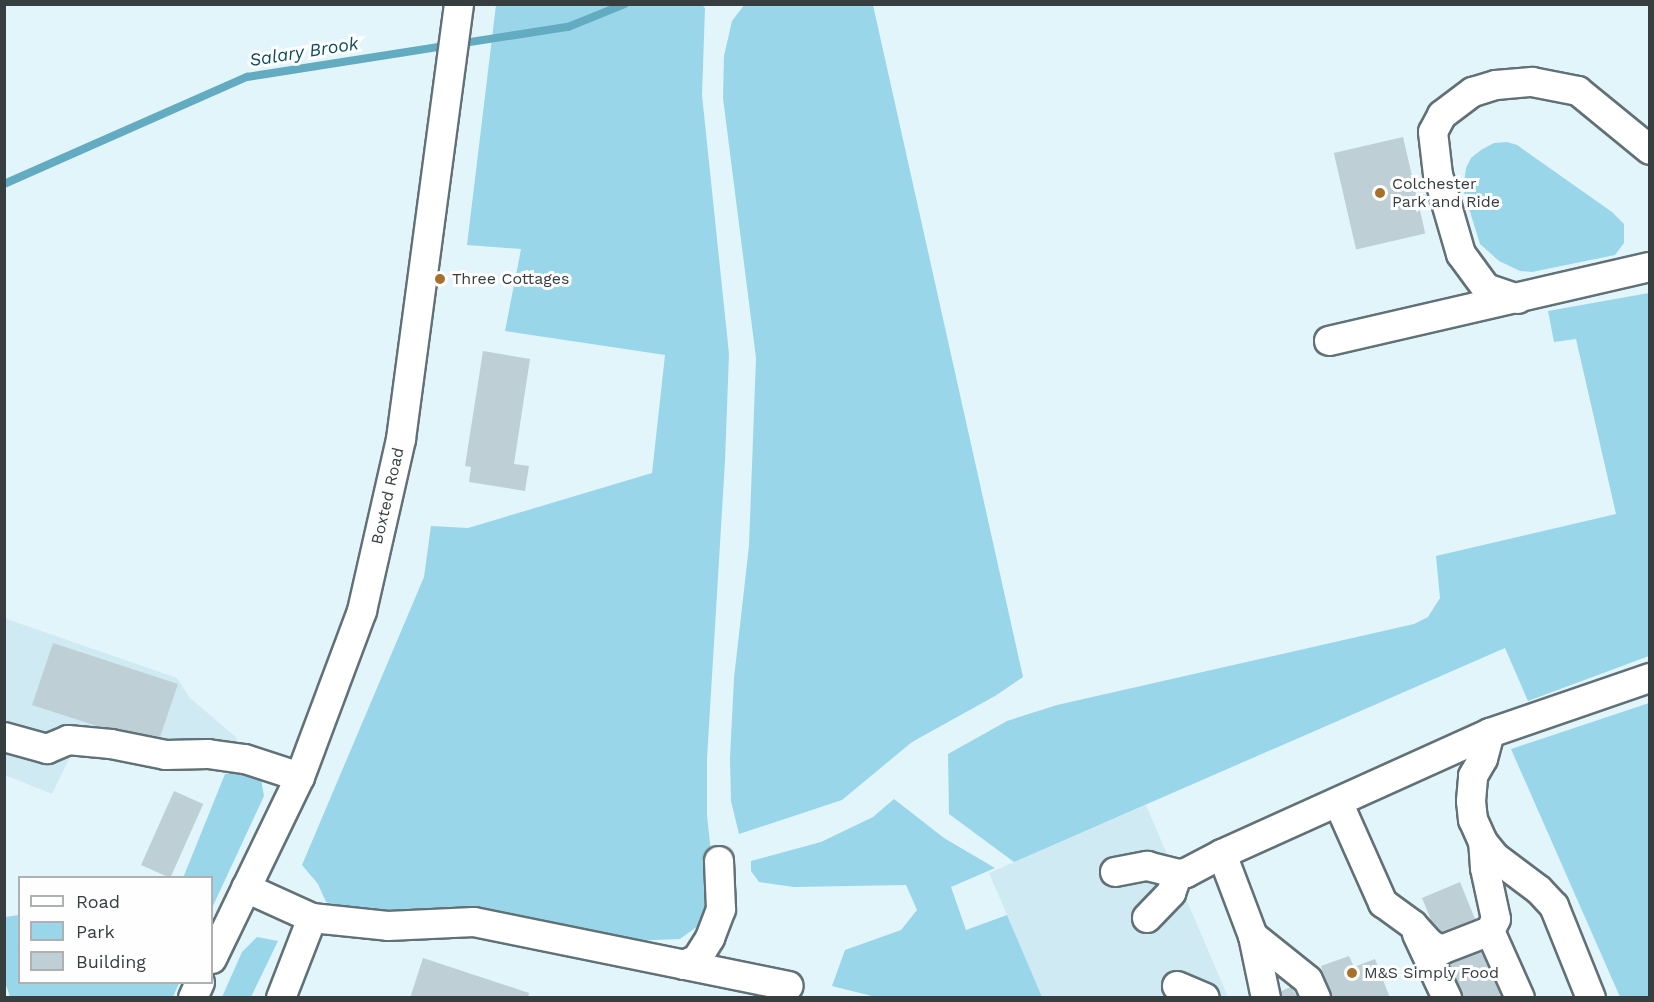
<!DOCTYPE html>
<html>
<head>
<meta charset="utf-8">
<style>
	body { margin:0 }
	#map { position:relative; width:1654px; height:1002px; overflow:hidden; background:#e2f5fb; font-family:"Work Sans",sans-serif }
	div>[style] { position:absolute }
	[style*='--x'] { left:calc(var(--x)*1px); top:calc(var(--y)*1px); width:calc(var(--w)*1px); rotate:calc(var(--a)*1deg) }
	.built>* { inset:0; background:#d0eaf3 }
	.green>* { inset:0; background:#99d6e9 }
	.stream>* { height:8px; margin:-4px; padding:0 4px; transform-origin:4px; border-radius:4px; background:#63abc0 }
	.building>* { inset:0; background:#bed0d6; transform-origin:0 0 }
	.roads { filter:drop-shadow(2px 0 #617176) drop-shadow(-2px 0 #617176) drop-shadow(0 2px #617176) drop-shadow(0 -2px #617176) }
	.minor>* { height:28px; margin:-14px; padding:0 14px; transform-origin:14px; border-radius:14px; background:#fff }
	.dots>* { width:16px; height:16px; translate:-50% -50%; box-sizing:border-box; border:3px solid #fefefe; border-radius:50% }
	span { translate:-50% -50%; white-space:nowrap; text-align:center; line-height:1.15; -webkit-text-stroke:6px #fefefe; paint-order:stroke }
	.poi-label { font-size:16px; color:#373e40 }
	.left { translate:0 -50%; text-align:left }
	.street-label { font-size:16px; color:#373e40 }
	.water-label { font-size:18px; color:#0c4c5c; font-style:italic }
	.frame { position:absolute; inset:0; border:6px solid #373e40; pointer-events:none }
	.legend { position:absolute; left:18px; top:876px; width:195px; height:108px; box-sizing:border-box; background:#fefefe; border:2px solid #aeb1b2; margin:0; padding:8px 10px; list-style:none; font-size:18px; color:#373e40 }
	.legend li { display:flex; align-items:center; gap:12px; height:30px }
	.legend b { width:30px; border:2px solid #aeb1b2 }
</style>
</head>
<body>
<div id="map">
	<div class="built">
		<i style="clip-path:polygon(4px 618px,177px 678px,190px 698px,237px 738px,226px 765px,74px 749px,52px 794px,5px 775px)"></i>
		<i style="clip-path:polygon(1146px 805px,1228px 997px,1042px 997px,989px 873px)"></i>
	</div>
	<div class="green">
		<i style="clip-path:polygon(745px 4px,873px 5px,1023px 677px,995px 696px,912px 742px,842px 800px,739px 834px,731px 801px,730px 758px,734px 678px,749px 546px,756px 358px,723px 98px,724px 56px,732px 21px)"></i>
		<i style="clip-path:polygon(496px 5px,702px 5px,705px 8px,702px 95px,729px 354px,725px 461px,707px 759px,707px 815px,715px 890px,702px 923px,680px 939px,630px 941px,374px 914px,326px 902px,318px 884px,302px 865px,424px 577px,431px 526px,468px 528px,652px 473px,665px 355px,505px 331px,521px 249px,467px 245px)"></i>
		<i style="clip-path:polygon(1507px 142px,1517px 145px,1612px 212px,1624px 224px,1624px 243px,1615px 255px,1532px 272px,1520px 271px,1499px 261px,1480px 244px,1463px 189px,1466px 168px,1471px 158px,1481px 150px,1494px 143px)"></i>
		<i style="clip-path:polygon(1649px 293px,1649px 656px,1528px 701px,1505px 648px,1014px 862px,949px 814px,948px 754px,1007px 721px,1057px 705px,1414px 624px,1428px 617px,1440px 598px,1436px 556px,1616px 514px,1576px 339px,1554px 342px,1548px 311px)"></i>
		<i style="clip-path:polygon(1649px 703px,1649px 997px,1620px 997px,1511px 749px)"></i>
		<i style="clip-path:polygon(243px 772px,261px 779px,264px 796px,212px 908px,212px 878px,183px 878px,225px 774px)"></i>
		<i style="clip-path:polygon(894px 799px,944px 838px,995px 868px,951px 887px,966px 930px,1007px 915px,1042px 997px,880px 998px,832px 986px,845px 950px,901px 930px,917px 910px,906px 885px,794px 887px,759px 882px,751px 871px,751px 861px,821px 842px,873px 817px)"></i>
		<i style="clip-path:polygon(19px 915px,20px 982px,179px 983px,173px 997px,10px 997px,5px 982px,5px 917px)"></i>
		<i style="clip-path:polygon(257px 937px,278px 941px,251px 997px,222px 997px,242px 952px)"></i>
	</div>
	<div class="stream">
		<i style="--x:4;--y:184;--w:266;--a:-23.8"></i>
		<i style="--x:247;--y:77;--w:325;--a:-8.9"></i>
		<i style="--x:568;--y:27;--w:61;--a:-22"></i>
	</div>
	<div class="building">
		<i style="left:1403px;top:137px;width:99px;height:71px;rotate:77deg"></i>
		<i style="clip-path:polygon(483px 351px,530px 359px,514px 464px,529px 466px,525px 491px,469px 482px,471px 467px,465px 466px)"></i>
		<i style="clip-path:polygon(53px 643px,178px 684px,160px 737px,97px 726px,32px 705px)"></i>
		<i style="left:174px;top:791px;width:32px;height:81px;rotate:24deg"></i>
		<i style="clip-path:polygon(1460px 882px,1475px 919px,1442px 932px,1431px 920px,1422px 898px)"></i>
		<i style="clip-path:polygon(1481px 952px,1502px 998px,1463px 998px,1449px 964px)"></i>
		<i style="clip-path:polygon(1349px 956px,1354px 967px,1375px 959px,1390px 998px,1332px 998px,1321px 966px)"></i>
		<i style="clip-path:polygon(423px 958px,529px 993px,528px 998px,410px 998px)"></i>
		<i style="clip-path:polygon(1291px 987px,1298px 998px,1282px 998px,1281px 991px)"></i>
	</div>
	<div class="roads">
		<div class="minor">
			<i style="--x:1518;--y:299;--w:34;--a:-161"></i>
			<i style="--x:1486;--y:288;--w:42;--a:-126.3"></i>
			<i style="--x:1461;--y:254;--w:82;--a:-106.2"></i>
			<i style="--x:1438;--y:175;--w:43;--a:-96.6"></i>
			<i style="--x:1433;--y:132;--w:19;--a:-62"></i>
			<i style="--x:1442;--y:115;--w:39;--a:-37"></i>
			<i style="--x:1473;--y:92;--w:24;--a:-17"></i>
			<i style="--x:1496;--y:85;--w:36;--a:-5"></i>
			<i style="--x:1532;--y:82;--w:47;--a:11.1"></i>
			<i style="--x:1578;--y:91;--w:93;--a:39.3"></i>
			<i style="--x:1329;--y:341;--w:329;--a:-13"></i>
			<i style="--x:4;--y:737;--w:45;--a:15.6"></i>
			<i style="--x:47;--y:749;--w:23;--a:-23"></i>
			<i style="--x:68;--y:740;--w:43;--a:5.3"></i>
			<i style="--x:111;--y:744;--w:56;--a:11.3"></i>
			<i style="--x:166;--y:755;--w:42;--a:-1.4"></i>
			<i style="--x:208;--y:754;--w:37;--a:8"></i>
			<i style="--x:245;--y:759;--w:58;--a:18.1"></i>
			<i style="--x:1338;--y:802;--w:111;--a:66"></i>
			<i style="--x:1383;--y:903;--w:37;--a:36"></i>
			<i style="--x:1413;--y:925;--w:25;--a:48"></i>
			<i style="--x:1430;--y:944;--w:13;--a:29"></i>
			<i style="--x:1441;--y:950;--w:53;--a:-21.2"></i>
			<i style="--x:1490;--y:931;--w:13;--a:-63"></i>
			<i style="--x:1496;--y:919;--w:52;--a:-102.2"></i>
			<i style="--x:1485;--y:868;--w:26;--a:-94"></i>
			<i style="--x:1483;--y:842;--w:24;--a:-114"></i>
			<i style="--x:1473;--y:820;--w:19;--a:-96"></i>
			<i style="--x:1471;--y:801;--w:25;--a:-85"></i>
			<i style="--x:1473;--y:776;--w:20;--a:-60"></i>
			<i style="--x:1483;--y:759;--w:27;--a:-75"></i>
			<i style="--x:1483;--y:842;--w:19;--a:51"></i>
			<i style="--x:1495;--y:857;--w:55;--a:36.9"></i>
			<i style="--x:1539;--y:890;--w:22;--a:47"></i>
			<i style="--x:1554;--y:906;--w:99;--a:68.1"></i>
			<i style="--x:1222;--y:854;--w:88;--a:69.3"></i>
			<i style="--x:1253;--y:936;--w:63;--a:78.2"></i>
			<i style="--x:1115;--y:872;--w:33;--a:-11"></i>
			<i style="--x:1147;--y:866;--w:32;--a:14"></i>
			<i style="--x:1178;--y:874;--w:8;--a:-7"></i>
			<i style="--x:1186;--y:873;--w:41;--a:-27.8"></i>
			<i style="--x:1222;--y:854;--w:294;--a:-24.3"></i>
			<i style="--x:1490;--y:733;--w:169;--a:-19"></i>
			<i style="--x:246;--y:888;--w:72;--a:24.4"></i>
			<i style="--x:312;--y:918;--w:76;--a:6"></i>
			<i style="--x:388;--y:926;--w:86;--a:-2.7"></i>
			<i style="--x:474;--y:922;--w:321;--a:11.5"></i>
			<i style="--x:1147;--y:918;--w:35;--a:-46"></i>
			<i style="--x:1171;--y:893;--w:20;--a:-70"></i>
			<i style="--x:1490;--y:931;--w:73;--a:65.9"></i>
			<i style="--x:1417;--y:934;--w:71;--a:64.9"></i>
			<i style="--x:1253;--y:936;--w:70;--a:38.7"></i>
			<i style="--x:1308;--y:980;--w:20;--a:66"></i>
			<i style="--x:212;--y:959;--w:202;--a:-64.2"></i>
			<i style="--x:300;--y:777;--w:177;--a:-69.5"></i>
			<i style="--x:362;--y:611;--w:176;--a:-77.2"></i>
			<i style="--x:401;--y:439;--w:439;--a:-82.4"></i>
			<i style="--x:684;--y:965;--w:14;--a:-25"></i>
			<i style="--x:697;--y:959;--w:25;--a:-58"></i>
			<i style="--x:710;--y:938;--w:31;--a:-69"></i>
			<i style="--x:721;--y:909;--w:48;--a:-92.4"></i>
			<i style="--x:1177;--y:986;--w:30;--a:23"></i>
			<i style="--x:193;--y:998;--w:17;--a:-66"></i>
			<i style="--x:281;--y:998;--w:86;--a:-68.8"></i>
		</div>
	</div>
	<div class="dots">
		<i style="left:1380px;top:193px;background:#a7712c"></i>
		<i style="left:440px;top:279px;background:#a7712c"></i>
		<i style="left:1352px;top:973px;background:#a7712c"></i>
	</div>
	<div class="poi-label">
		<span class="left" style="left:1392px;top:193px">Colchester<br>Park and Ride</span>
		<span class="left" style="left:452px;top:279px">Three Cottages</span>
		<span class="left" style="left:1364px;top:973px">M&amp;S Simply Food</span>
	</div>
	<div class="street-label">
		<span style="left:388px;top:496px;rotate:-77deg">Boxted Road</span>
	</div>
	<div class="water-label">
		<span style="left:304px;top:52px;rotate:-9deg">Salary Brook</span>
	</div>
	<div class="frame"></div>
	<ul class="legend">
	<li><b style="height:8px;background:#fff"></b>Road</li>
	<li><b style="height:16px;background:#99d6e9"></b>Park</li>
	<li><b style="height:16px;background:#bed0d6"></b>Building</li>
	</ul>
</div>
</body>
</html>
